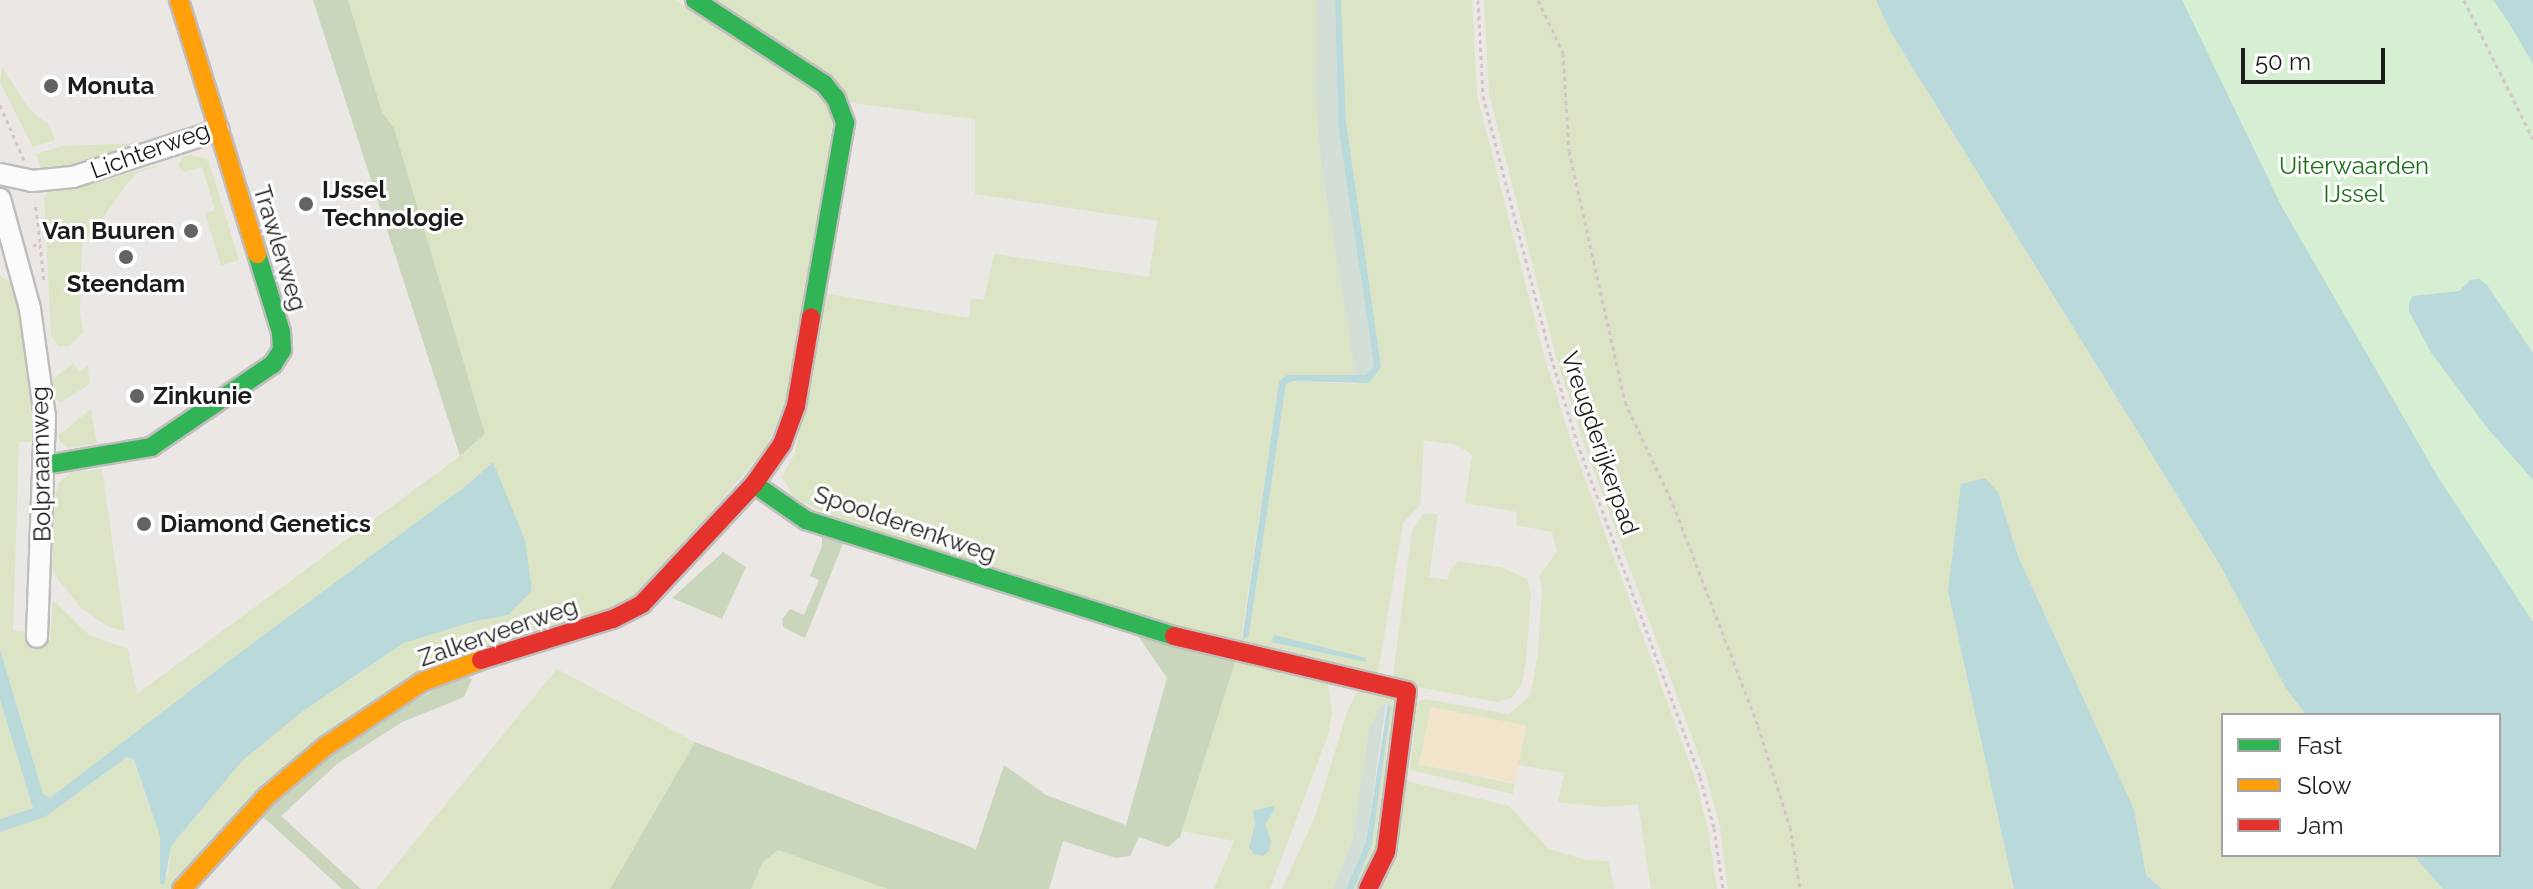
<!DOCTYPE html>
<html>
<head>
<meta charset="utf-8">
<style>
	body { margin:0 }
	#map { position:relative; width:2533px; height:889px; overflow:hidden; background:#eae7e4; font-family:Raleway,sans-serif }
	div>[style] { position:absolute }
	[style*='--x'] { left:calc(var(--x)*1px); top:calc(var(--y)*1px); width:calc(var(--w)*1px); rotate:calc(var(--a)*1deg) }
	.grass>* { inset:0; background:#dbe5c5 }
	.forest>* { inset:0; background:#c9d6bb }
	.wetland>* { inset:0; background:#d3dfd6 }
	.sand>* { inset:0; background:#f2e4ca; transform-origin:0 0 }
	.park>* { inset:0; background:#d6eed1 }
	.water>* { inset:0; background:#bad9db }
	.path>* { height:3px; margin-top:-1.5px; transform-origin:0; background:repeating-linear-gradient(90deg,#d4c6c7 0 4px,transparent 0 8px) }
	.roads { filter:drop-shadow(2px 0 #c0bebd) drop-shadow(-2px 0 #c0bebd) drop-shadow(0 2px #c0bebd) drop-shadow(0 -2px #c0bebd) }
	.street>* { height:20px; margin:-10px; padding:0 10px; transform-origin:10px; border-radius:10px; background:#fcfbfb }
	.fast>* { height:18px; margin:-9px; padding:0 9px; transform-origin:9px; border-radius:9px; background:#30b455 }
	.slow>* { height:18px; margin:-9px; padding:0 9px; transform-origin:9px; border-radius:9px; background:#ff9f0a }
	.jam>* { height:18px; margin:-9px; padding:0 9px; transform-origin:9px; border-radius:9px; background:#e5322d }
	.dots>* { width:22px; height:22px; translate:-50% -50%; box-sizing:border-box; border:4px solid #fff; border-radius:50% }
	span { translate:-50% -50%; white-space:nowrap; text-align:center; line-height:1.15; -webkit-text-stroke:6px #fff; paint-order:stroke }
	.poi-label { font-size:24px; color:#1c1c1c; font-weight:700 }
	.left { translate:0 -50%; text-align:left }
	.right { translate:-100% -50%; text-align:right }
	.street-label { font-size:24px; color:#1c1c1c }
	.park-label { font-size:24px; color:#1a6f14 }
	.legend { position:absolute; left:2221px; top:713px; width:280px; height:144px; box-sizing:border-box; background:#fff; border:2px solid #a4a4a4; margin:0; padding:10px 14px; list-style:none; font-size:24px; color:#1c1c1c }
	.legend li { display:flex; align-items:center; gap:16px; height:40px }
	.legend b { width:40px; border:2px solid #a4a4a4 }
	.scale { position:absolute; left:2241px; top:48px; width:144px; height:36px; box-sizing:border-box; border:4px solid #1c1c1c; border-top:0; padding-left:10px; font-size:24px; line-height:28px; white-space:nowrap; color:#1c1c1c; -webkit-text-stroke:6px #fff; paint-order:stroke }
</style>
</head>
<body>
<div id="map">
	<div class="grass">
		<i style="clip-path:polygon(348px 0,675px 0,815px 89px,834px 115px,790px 391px,767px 446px,644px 592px,626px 603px,417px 673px,173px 889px,0 889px,0 832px,45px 817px,127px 757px,133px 759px,160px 837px,160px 884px,168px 875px,171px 846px,242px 761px,303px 711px,404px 643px,472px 622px,508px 615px,532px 591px,493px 462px,467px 485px,234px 657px,55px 795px,48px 799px,43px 795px,0 649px,0 276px,12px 284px,18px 295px,34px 409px,35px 442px,19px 442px,13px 631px,29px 632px,30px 640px,50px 641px,53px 600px,89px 635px,128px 649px,137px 694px,460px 456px,485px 434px,394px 128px,382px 112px)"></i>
		<i style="clip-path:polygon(706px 0,1316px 0,1315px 95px,1321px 165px,1355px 373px,1350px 377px,1287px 375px,1279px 381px,1241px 640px,1249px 635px,1286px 384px,1293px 381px,1357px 384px,1381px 367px,1346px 121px,1341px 0,1472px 0,1477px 96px,1545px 359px,1572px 444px,1695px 778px,1708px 829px,1717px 889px,1651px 889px,1638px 804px,1605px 807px,1558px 802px,1564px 773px,1518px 765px,1526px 726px,1431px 707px,1419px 764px,1515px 784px,1513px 794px,1410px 770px,1417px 702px,1425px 699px,1509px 714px,1530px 696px,1538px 654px,1542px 590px,1539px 576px,1557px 551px,1552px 532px,1516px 525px,1517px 512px,1465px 503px,1472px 455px,1457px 445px,1424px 440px,1420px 505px,1403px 523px,1378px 673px,1256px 651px,847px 524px,794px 498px,782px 477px,795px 453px,824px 293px,969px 318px,971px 298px,984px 300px,994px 254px,1149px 277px,1157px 221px,975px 194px,975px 119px,845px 102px)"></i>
		<i style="clip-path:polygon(1484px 0,1876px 0,1890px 31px,2220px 565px,2285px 687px,2306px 715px,2223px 715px,2223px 855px,2413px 855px,2443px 889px,2162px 889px,2146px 875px,2134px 809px,2018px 556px,1998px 492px,1948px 591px,2014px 889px,1728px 889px,1720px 827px,1706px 775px,1583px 441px,1556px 356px,1489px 94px)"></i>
		<i style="clip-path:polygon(2px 67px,30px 110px,49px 125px,55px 140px,33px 147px,0 82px)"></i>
		<i style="clip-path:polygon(146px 143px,64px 167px,41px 168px,36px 154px,62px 146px)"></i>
		<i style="clip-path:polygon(189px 155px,208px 159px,239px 260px,221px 266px,205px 213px,215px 210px,202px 167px,183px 172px,178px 165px,183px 157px)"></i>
		<i style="clip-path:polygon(154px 166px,157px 167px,139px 172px,128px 182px,93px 232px,82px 239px,80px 312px,83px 332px,70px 346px,58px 346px,51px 335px,44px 197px,51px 191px,82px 187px)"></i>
		<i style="clip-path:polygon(73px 363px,79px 372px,88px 366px,90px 384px,60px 403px,54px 396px,53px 379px)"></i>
		<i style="clip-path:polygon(91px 409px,97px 444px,67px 448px,60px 441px,59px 435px)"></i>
		<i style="clip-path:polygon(102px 469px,125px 631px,109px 627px,81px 608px,58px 579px,52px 566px,55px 495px,59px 483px,72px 472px)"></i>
		<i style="clip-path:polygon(1423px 514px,1438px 514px,1429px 577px,1448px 580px,1450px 570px,1458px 561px,1504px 568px,1527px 579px,1531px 593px,1526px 661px,1522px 683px,1512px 698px,1497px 702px,1402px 684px,1393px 676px,1412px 531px)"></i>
		<i style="clip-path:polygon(1235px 662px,1328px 683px,1332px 712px,1328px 735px,1270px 889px,1214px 889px,1234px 841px,1182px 831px)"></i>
		<i style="clip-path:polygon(557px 669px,695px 742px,610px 889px,376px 889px)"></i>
		<i style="clip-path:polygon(1360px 686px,1398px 700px,1382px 843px,1362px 889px,1354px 889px,1372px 844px,1391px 707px,1388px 703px,1383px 704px,1369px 729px,1352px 841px,1333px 889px,1282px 889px,1316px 814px,1347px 712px)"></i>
		<i style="clip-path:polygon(0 700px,33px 808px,0 819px)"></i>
		<i style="clip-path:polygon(1407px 781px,1509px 806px,1549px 849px,1586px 860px,1609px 861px,1614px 889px,1374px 889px)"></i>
		<i style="clip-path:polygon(778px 850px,888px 889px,751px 889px,763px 861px)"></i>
	</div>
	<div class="forest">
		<i style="clip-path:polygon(313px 0,348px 0,382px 112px,394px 128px,485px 434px,460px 456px)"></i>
		<i style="clip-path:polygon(822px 534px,844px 541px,805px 638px,783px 627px,782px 619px,790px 609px,804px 615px,819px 580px,810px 576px,822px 546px)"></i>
		<i style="clip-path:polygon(723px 552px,746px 567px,722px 619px,672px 598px)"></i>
		<i style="clip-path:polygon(1138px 636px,1235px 662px,1180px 837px,1168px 847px,1139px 837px,1130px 856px,1116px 858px,1063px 841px,1049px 889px,888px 889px,778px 850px,763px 862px,751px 889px,610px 889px,695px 742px,976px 849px,1004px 765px,1046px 795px,1126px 825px,1167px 678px)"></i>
		<i style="clip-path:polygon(460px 674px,472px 679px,464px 697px,402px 722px,337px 764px,281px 816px,361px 889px,342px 889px,259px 813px,323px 756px)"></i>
	</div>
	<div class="wetland">
		<i style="clip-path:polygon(1316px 0,1335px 0,1338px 126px,1374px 366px,1369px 374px,1350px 377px,1355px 373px,1321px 165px,1315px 95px)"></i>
		<i style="clip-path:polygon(1386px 704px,1366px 842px,1346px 889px,1333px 889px,1352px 841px,1369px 729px,1381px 705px)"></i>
	</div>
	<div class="sand">
		<i style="left:1431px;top:707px;width:97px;height:58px;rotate:11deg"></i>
	</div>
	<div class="park">
		<i style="clip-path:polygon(1987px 0,2493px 0,2510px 23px,2533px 63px,2533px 814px,2499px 715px)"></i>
	</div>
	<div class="water">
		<i style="clip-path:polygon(1335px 0,1341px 0,1346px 121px,1381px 367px,1369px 383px,1293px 381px,1286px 384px,1249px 635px,1242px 641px,1279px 381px,1287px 375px,1365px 375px,1374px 366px,1338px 126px)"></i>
		<i style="clip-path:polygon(1876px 0,2182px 0,2282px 207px,2438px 477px,2533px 622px,2533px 889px,2443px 889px,2413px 855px,2499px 855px,2499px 715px,2306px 715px,2285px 687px,2220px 565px,1890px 31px)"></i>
		<i style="clip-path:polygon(2493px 0,2533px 0,2533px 64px,2509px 23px)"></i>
		<i style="clip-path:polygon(2479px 279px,2487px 285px,2533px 353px,2533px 480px,2488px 429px,2430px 351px,2409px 311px,2409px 302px,2413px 296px,2459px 291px,2470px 280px)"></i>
		<i style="clip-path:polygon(493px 462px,525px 540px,532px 591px,508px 615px,472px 622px,404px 643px,303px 711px,242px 761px,171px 846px,164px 885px,160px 884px,160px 837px,134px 760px,127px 757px,45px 817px,0 832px,0 819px,33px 808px,0 700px,0 649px,43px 794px,50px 798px,234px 657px,467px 485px)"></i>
		<i style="clip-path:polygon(1985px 478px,1998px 492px,2018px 556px,2134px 809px,2146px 875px,2162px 889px,2014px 889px,1948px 591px,1961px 484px)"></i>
		<i style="clip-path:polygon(1274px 635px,1366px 658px,1366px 662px,1271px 642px)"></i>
		<i style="clip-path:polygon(1388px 703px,1391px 707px,1372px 844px,1354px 889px,1346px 889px,1366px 842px)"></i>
		<i style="clip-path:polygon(1273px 806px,1275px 809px,1265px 824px,1271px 841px,1269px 851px,1263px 856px,1255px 855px,1249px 848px,1255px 825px,1253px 811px)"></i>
	</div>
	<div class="path">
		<i style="--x:1478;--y:0;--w:96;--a:87"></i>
		<i style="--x:1483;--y:96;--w:270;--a:75.4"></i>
		<i style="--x:1551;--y:357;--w:89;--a:73"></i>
		<i style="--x:1577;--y:442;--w:357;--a:69.8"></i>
		<i style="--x:1700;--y:777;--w:53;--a:74.6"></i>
		<i style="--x:1714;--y:828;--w:62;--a:81.6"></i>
		<i style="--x:1538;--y:0;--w:59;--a:64.7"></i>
		<i style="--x:1563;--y:53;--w:98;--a:86.5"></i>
		<i style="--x:1569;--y:151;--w:257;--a:77.4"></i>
		<i style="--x:1625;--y:402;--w:113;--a:64.8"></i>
		<i style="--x:1673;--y:504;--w:238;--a:69"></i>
		<i style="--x:1758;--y:726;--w:106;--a:72.4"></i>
		<i style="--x:1790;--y:827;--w:63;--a:80.8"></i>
		<i style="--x:2464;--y:0;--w:155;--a:63.6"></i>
		<i style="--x:0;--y:105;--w:60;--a:66.4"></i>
		<i style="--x:40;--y:244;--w:36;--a:84"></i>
		<i style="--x:33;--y:246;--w:8;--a:-30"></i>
		<i style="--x:40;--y:242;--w:40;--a:-97.1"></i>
	</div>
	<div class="roads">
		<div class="street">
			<i style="--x:0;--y:174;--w:33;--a:12"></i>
			<i style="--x:32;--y:181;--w:41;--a:-5.6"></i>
			<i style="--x:73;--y:177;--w:153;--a:-17.8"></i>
			<i style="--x:0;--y:199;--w:114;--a:74.7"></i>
			<i style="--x:30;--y:309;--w:109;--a:82.1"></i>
			<i style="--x:45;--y:417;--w:220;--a:92.1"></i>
		</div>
		<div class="fast">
			<i style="--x:695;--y:0;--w:154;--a:33.1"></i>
			<i style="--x:824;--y:84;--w:19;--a:51"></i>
			<i style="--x:836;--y:99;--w:26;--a:69"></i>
			<i style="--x:845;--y:123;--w:197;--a:99.9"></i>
			<i style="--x:45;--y:465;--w:108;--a:-9.6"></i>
			<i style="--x:151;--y:447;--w:148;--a:-34.2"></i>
			<i style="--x:273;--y:364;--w:17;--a:-57"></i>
			<i style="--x:282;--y:350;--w:18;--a:-93"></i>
			<i style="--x:281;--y:332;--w:82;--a:-107.1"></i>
			<i style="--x:754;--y:484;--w:63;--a:34.7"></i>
			<i style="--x:806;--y:520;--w:386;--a:17.5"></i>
		</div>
		<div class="slow">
			<i style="--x:179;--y:0;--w:266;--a:72.9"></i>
			<i style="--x:182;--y:889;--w:126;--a:-47.6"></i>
			<i style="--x:267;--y:796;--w:77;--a:-40.3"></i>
			<i style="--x:326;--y:746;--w:115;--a:-33.7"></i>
			<i style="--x:422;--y:682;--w:63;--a:-20.4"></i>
		</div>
		<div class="jam">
			<i style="--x:1174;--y:636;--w:239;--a:13.3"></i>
			<i style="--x:1407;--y:691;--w:162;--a:97.4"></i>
			<i style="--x:1386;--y:852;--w:41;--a:115.9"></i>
			<i style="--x:481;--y:660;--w:138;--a:-17.3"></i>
			<i style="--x:613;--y:619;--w:33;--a:-27"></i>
			<i style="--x:642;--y:604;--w:164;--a:-47"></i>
			<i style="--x:754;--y:484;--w:49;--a:-55"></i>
			<i style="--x:782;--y:444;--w:40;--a:-69.8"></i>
			<i style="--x:796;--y:406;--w:90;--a:-80.4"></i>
		</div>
	</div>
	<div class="dots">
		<i style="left:51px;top:86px;background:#646362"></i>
		<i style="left:306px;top:204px;background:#646362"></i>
		<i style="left:191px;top:231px;background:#646362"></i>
		<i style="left:126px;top:257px;background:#646362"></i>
		<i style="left:137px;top:396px;background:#646362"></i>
		<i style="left:144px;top:524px;background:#646362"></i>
	</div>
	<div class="poi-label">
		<span class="left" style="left:67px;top:86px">Monuta</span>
		<span class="left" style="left:322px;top:204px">IJssel<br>Technologie</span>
		<span class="right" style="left:175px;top:231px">Van Buuren</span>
		<span style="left:126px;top:284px">Steendam</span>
		<span class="left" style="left:153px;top:396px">Zinkunie</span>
		<span class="left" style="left:160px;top:524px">Diamond Genetics</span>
	</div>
	<div class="street-label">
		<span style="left:150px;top:150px;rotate:-20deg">Lichterweg</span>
		<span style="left:280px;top:248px;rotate:73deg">Trawlerweg</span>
		<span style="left:1600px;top:443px;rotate:71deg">Vreugderijkerpad</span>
		<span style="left:41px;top:464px;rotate:-91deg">Bolpraamweg</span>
		<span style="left:905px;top:524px;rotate:19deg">Spoolderenkweg</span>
		<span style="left:498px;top:632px;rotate:-19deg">Zalkerveerweg</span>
	</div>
	<div class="park-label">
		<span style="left:2354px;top:180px">Uiterwaarden<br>IJssel</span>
	</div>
	<ul class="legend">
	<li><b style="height:10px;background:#30b455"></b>Fast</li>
	<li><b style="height:10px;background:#ff9f0a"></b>Slow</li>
	<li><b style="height:10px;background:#e5322d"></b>Jam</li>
	</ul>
	<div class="scale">50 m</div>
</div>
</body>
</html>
